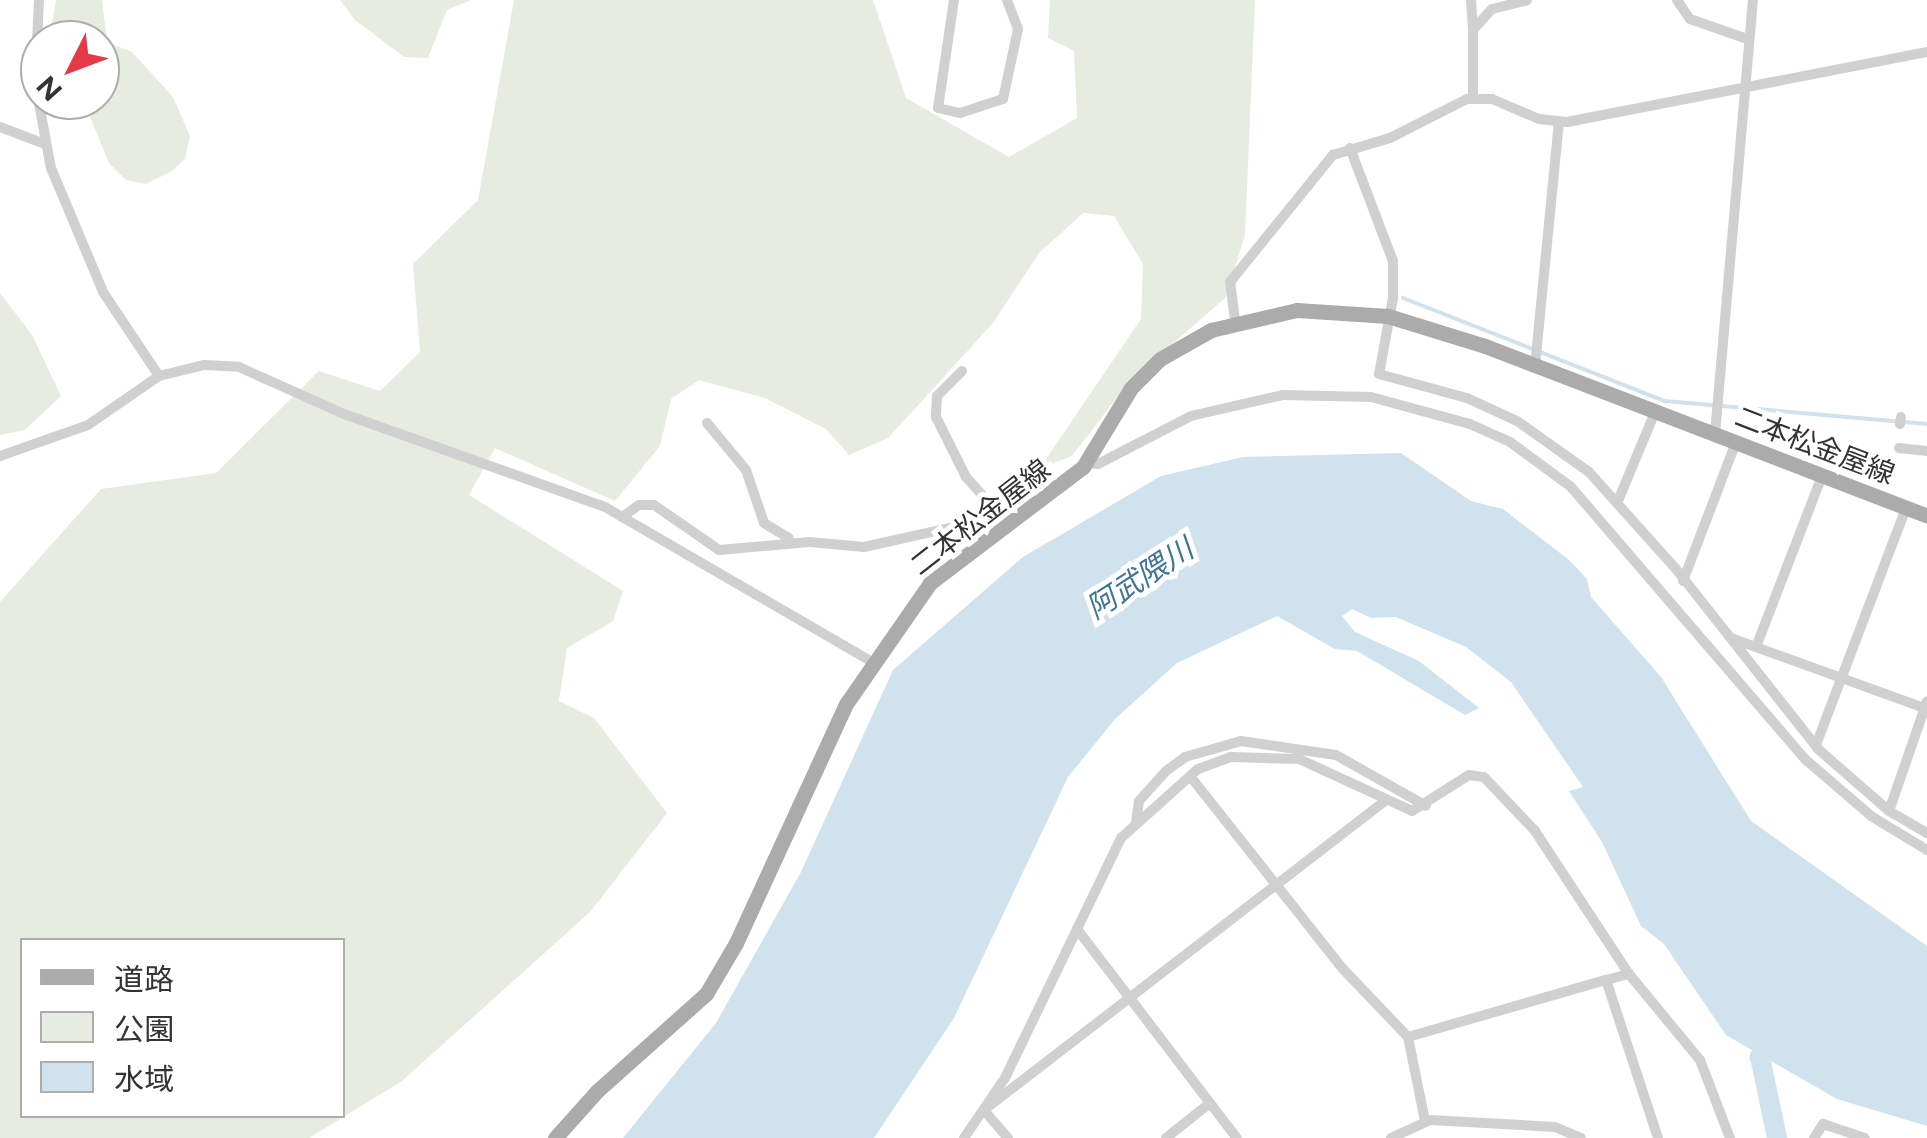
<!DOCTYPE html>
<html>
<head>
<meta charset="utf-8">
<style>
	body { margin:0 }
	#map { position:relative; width:1927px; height:1138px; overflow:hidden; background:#fff; font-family:Figtree,"Noto Sans JP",sans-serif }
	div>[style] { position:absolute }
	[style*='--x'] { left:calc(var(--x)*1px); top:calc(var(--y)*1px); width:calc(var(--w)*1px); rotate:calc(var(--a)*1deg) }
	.green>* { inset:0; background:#e6ecdf }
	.water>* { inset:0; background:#cfe2ee }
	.stream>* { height:4px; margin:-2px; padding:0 2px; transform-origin:2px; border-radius:2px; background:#cfe2ee }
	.river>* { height:20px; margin:-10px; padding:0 10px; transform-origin:10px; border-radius:10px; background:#cfe2ee }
	.street>* { height:10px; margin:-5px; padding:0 5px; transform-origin:5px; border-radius:5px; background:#d0d0d0 }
	.primary>* { height:15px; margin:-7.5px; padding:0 7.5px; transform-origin:7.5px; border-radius:7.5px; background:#ababab }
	span { translate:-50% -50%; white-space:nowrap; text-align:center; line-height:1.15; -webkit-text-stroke:10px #fff; paint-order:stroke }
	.street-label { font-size:28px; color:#333 }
	.water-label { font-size:30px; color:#3f7597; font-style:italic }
	.legend { position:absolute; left:20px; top:938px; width:325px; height:180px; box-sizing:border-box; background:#fff; border:2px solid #adadad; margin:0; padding:12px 18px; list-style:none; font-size:30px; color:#333 }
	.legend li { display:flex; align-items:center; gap:20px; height:50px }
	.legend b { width:50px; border:2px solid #adadad }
	.north { position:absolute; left:20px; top:20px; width:100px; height:100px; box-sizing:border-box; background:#fff; border:2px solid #adadad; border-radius:50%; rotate:228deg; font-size:28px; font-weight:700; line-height:40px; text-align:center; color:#333 }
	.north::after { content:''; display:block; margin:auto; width:35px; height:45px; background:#e63946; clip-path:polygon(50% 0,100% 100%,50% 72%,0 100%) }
</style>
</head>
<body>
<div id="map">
	<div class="green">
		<i style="clip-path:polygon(56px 0,102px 0,107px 42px,132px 52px,173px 97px,190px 136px,185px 159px,172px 171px,146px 184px,126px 180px,109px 163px,83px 100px,100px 100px,100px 40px,49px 40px)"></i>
		<i style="clip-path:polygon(340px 0,471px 0,447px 10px,428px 58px,404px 57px,355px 20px)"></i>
		<i style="clip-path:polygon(evenodd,514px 0,873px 0,906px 98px,1009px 157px,1077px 118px,1074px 51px,1048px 38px,1050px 0,1255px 0,1245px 235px,1226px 297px,1128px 383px,1072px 456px,1040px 468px,1141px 319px,1143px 264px,1114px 216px,1083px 213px,1039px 253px,993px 323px,888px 438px,849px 455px,826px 429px,765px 398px,699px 380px,671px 399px,660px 446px,615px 501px,495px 448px,469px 495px,623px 591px,613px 621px,567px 648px,559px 701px,594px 718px,667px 813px,590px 912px,402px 1081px,309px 1138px,0 1138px,0 602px,101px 489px,216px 473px,319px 371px,380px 391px,420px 352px,413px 264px,478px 200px,514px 0,22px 940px,342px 940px,342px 1116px,22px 1116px,22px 940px)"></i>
		<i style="clip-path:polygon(0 293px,32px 335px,61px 396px,25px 430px,0 435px)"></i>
	</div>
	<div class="water">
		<i style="clip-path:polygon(1401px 453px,1471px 501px,1503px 509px,1569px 560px,1587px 579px,1591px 597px,1661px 677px,1751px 821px,1927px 946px,1927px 1126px,1837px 1099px,1726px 1035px,1664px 944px,1641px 926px,1602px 842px,1569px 791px,1583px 787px,1511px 682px,1466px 647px,1396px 617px,1371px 618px,1352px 609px,1342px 616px,1355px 632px,1419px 661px,1479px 708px,1465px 715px,1357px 651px,1335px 649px,1277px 616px,1177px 663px,1115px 719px,1068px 777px,954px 1018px,874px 1138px,623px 1138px,716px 1023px,801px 872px,893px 670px,1023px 557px,1161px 476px,1243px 457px)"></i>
	</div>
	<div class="stream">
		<i style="--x:1403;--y:298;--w:282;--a:21.5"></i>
		<i style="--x:1665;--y:401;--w:263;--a:5"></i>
	</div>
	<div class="river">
		<i style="--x:1773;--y:1035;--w:26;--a:121"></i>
		<i style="--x:1760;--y:1057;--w:83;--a:78.1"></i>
	</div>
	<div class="street">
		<i style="--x:39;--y:0;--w:82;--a:92.8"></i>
		<i style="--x:35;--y:82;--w:87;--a:79.5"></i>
		<i style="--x:51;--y:168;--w:134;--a:67.2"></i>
		<i style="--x:103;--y:292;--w:101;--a:56.3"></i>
		<i style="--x:954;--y:0;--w:109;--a:98.4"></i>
		<i style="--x:938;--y:108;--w:23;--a:13"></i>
		<i style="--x:960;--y:113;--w:45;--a:-18"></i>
		<i style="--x:1003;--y:99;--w:72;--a:-77.9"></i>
		<i style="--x:1018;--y:29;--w:31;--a:-111"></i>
		<i style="--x:1471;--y:0;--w:30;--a:86"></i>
		<i style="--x:1677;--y:0;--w:23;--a:56"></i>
		<i style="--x:1690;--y:19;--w:60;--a:19.3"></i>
		<i style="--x:1473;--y:99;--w:69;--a:-90"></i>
		<i style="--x:1473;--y:30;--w:28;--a:-48"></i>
		<i style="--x:1492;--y:9;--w:36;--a:-14"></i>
		<i style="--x:0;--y:127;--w:48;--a:20.7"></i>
		<i style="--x:1350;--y:148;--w:121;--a:69.2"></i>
		<i style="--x:1393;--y:261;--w:37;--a:90"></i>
		<i style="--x:1393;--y:298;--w:77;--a:100.4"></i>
		<i style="--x:1379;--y:374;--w:91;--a:15.3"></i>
		<i style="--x:1467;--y:398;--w:55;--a:24.7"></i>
		<i style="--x:1517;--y:421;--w:88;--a:35.3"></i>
		<i style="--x:1589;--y:472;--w:130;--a:48.1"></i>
		<i style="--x:1676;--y:569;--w:229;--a:51.7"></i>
		<i style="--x:1818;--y:749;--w:94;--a:41.1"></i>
		<i style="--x:1889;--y:811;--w:44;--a:30.1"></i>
		<i style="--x:1235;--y:321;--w:39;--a:-97"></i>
		<i style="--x:1230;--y:282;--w:164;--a:-51"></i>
		<i style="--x:1333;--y:155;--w:59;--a:-16.6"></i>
		<i style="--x:1390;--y:138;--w:86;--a:-26.9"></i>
		<i style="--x:1467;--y:99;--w:25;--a:0"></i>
		<i style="--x:1492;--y:99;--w:51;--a:23.1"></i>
		<i style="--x:1539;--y:119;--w:28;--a:6"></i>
		<i style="--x:1567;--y:122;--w:367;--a:-11"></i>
		<i style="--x:1535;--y:366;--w:245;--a:-84.4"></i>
		<i style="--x:962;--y:371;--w:35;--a:135"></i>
		<i style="--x:937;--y:396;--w:21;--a:93"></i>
		<i style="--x:936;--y:417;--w:67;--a:63.4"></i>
		<i style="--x:966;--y:477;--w:62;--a:48.3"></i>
		<i style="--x:707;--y:423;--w:61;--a:50.3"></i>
		<i style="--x:746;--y:470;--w:56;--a:71.2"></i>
		<i style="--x:764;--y:523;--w:29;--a:31"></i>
		<i style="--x:1900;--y:424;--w:7;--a:-82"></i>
		<i style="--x:1715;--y:434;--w:436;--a:-85"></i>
		<i style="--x:1899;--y:448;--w:28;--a:6"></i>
		<i style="--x:0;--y:456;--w:93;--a:-19.4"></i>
		<i style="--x:88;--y:425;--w:86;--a:-34.6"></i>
		<i style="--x:159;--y:376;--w:46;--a:-13.7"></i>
		<i style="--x:204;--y:365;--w:35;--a:3"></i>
		<i style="--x:239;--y:367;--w:115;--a:24.1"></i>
		<i style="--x:344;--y:414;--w:277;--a:19.6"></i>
		<i style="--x:605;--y:507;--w:309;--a:30.1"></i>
		<i style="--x:1085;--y:463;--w:13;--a:4"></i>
		<i style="--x:1098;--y:464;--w:105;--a:-27.3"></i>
		<i style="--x:1191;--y:416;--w:94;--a:-12.9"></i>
		<i style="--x:1283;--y:395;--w:88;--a:1.3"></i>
		<i style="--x:1371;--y:397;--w:103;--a:15.3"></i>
		<i style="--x:1470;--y:424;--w:44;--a:24.2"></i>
		<i style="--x:1510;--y:442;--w:76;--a:36.4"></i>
		<i style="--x:1571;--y:487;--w:360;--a:49.3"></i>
		<i style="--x:1806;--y:760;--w:86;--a:40.7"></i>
		<i style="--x:1871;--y:816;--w:66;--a:31.3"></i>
		<i style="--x:1618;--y:501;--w:96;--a:-67.4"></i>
		<i style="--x:622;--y:517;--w:21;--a:-35"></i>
		<i style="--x:639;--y:505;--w:15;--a:0"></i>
		<i style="--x:654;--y:505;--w:79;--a:34.7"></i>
		<i style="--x:719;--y:550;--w:91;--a:-5"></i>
		<i style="--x:810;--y:542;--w:54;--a:5.3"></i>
		<i style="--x:864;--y:547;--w:88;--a:-12.5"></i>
		<i style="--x:950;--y:528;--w:50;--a:0"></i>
		<i style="--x:1683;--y:581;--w:149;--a:-69.1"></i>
		<i style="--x:1731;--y:638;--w:208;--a:19.9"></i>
		<i style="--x:1756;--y:647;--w:183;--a:-68.9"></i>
		<i style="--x:1816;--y:745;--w:254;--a:-69.2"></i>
		<i style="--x:1190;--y:776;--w:246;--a:51.6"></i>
		<i style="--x:1343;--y:969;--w:94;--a:46.3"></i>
		<i style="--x:1889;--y:811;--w:116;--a:-70.9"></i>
		<i style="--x:1136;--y:822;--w:21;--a:-82"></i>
		<i style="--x:1139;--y:801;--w:40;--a:-48"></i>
		<i style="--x:1166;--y:771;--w:24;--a:-36"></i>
		<i style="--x:1185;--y:757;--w:58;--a:-15.9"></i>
		<i style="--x:1241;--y:741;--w:96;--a:8.4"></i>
		<i style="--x:1336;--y:755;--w:103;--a:29.5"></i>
		<i style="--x:1077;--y:929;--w:263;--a:52.6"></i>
		<i style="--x:1425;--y:1121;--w:86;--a:-101.4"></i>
		<i style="--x:1408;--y:1037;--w:206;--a:-16.1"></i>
		<i style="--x:964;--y:1138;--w:73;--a:-55.7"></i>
		<i style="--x:1005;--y:1078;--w:267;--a:-64.2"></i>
		<i style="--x:1121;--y:838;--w:103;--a:-41.9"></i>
		<i style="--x:1198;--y:769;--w:35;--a:-20"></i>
		<i style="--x:1231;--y:757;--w:68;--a:1.7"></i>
		<i style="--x:1299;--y:759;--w:124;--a:24.7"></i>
		<i style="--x:1412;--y:811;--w:67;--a:-32.3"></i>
		<i style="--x:1469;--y:775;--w:15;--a:8"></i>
		<i style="--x:1484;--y:777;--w:74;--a:46.6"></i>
		<i style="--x:1535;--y:831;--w:171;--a:56.7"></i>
		<i style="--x:1008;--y:1138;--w:37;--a:-131"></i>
		<i style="--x:984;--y:1110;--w:506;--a:-37.62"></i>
		<i style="--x:1166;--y:1138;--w:56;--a:-38.5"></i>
		<i style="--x:1391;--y:1138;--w:43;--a:-24.8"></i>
		<i style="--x:1430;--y:1120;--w:125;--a:3.2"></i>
		<i style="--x:1555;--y:1127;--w:28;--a:23"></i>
		<i style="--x:1658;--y:1138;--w:166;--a:-108.2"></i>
		<i style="--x:1606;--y:980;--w:24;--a:-15"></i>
		<i style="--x:1629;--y:974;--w:112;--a:50.5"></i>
		<i style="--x:1700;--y:1060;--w:84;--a:69"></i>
		<i style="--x:1814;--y:1138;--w:17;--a:-57"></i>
		<i style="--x:1823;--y:1124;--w:44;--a:18.4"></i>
	</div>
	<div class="primary">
		<i style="--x:555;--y:1138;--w:63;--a:-48.2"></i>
		<i style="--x:597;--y:1091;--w:146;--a:-41.7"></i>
		<i style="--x:706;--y:994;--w:59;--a:-59.5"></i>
		<i style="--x:736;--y:943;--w:263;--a:-65.3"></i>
		<i style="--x:846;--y:704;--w:147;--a:-55.2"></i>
		<i style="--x:930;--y:583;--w:192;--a:-37.2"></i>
		<i style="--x:1083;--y:467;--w:92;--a:-58.7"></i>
		<i style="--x:1131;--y:388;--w:41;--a:-45"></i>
		<i style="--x:1160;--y:359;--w:59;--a:-29.6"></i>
		<i style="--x:1211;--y:330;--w:88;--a:-13.1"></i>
		<i style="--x:1297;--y:310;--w:91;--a:3.8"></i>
		<i style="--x:1388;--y:316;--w:102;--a:17.2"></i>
		<i style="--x:1485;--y:346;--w:474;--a:21"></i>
	</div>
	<div class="street-label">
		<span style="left:1815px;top:445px;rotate:21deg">二本松金屋線</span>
		<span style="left:980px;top:517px;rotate:-38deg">二本松金屋線</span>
	</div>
	<div class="water-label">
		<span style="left:1140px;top:579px;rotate:-33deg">阿武隈川</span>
	</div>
	<ul class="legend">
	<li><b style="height:12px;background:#ababab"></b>道路</li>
	<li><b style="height:28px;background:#e6ecdf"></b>公園</li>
	<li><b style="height:28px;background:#cfe2ee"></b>水域</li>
	</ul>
	<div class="north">N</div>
</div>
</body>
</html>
